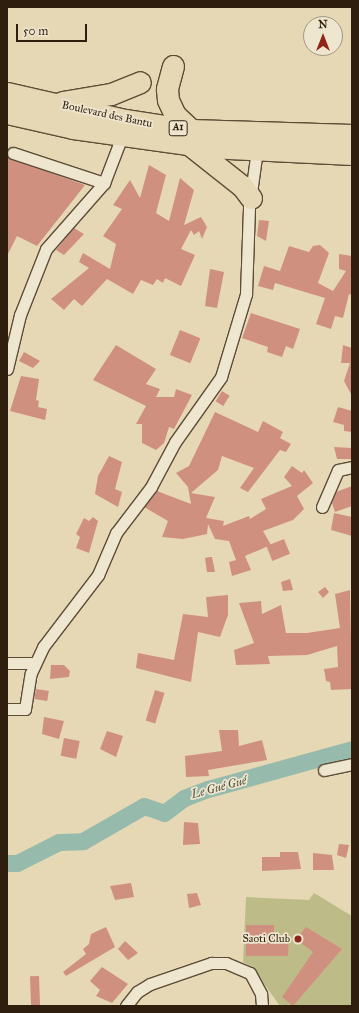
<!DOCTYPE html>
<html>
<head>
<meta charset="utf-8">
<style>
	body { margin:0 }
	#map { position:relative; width:359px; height:1013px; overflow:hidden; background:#e6d8b5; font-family:"IM FELL Great Primer",serif }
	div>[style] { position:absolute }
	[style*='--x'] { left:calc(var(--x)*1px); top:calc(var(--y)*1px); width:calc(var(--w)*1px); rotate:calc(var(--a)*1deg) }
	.green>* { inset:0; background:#bdbc88 }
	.river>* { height:17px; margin:-8.5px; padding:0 8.5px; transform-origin:8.5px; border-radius:8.5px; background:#96baab }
	.building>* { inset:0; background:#d09080; transform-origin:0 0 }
	.roads { filter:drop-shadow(1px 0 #5d4c37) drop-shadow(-1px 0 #5d4c37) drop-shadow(0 1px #5d4c37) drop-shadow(0 -1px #5d4c37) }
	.street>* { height:11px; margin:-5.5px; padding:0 5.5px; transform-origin:5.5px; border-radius:5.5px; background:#efe6cf }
	.highway>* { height:21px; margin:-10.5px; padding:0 10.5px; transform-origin:10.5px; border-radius:10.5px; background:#e6d8b5 }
	.dots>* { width:11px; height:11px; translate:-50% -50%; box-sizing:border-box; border:2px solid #efe6cf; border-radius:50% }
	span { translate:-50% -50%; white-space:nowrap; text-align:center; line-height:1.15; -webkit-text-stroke:3.5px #efe6cf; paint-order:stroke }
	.shield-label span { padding:1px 3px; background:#efe6cf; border:1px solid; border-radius:3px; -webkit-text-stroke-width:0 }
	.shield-label { font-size:10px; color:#2f1e0d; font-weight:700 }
	.street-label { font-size:11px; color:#2f1e0d }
	.poi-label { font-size:11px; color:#2f1e0d }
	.right { translate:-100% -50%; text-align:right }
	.water-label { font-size:12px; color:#4e4d3c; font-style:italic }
	.frame { position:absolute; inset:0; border:8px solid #2f1e0d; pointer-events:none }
	.north { position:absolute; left:303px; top:16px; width:40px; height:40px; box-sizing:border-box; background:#efe6cf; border:1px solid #a29681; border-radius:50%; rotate:0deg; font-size:11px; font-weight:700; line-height:16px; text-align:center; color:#2f1e0d }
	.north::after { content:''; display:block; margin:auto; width:14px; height:18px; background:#8f2418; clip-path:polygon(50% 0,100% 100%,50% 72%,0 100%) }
	.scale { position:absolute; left:16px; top:24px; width:71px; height:18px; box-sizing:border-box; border:2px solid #2f1e0d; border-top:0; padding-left:5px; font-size:12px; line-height:14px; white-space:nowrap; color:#2f1e0d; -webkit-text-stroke:3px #efe6cf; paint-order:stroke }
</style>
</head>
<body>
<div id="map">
	<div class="green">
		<i style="clip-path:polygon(314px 893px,352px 916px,352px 1006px,280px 1006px,252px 967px,243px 962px,246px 897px,309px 900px)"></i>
	</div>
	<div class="river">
		<i style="--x:7;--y:863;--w:10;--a:0"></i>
		<i style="--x:17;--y:863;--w:47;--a:-26.6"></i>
		<i style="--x:59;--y:842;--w:24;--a:-2"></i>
		<i style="--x:83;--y:841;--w:70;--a:-29.8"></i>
		<i style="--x:144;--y:806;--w:21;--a:19"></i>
		<i style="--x:164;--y:813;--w:25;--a:-37"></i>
		<i style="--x:184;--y:798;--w:26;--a:-21"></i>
		<i style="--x:208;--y:789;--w:149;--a:-15.5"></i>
	</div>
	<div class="building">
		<i style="clip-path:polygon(7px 157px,85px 185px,37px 246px,17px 236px,7px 256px)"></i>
		<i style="clip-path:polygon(149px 165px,166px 175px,156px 213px,169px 221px,180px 178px,194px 190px,184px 225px,201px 217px,207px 227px,202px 239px,199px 231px,194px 235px,191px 230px,181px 249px,195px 255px,181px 286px,165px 278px,163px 283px,157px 279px,153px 285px,141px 280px,133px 294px,107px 279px,82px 306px,74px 299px,64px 310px,51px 299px,89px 268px,79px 262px,83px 253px,110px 269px,116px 244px,103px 236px,122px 209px,113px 205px,130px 180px,140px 198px)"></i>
		<i style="clip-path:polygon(259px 220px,269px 221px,266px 241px,257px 236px)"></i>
		<i style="clip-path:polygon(74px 228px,84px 234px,64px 255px,56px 250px)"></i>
		<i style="clip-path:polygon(320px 245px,329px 253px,318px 283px,333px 291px,346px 271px,339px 269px,339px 254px,352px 256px,352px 295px,349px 294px,343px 318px,335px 316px,331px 329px,316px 324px,325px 298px,275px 283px,273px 290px,258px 286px,264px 266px,280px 271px,289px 246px,309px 252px,313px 246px)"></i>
		<i style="clip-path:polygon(210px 269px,224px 272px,217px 308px,205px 306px)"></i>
		<i style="clip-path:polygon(251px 313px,300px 329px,293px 349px,286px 346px,282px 357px,267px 352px,268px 347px,242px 338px)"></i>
		<i style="left:180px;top:330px;width:22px;height:27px;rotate:22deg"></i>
		<i style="clip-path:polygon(116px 345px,156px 369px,146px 384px,160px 389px,156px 397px,174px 397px,176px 389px,192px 395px,174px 429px,169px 427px,164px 443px,156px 450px,142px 443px,142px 424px,136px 424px,146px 406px,93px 380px)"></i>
		<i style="clip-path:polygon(343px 345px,352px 348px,352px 396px,344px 381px,350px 363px,341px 363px)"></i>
		<i style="clip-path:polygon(24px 352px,40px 361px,33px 368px,19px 361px)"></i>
		<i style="clip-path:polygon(21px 376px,39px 379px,36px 400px,39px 401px,38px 407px,47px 409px,45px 420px,10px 411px)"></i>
		<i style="left:222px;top:391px;width:9px;height:12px;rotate:32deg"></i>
		<i style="clip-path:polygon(338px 407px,352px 411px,352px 432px,344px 431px,344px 425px,333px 422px)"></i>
		<i style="clip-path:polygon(215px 412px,258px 432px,263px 421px,283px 432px,280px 438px,291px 444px,286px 452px,280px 450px,248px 492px,240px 488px,254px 468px,222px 456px,218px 470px,191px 493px,215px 497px,206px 518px,224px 521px,223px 526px,249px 516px,250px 519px,266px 509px,261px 499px,292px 486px,284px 477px,292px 466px,302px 473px,304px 470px,313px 483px,297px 496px,304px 509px,293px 520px,263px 531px,271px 545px,245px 556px,251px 570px,232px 576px,229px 562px,236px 560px,229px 541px,215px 539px,208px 524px,207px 534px,183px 539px,162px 537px,168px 521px,144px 507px,157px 491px,191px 504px,188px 487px,176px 473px,189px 466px)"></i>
		<i style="clip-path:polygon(334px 447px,352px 448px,352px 459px,337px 459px)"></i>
		<i style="clip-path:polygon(109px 456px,122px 462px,115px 489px,122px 492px,118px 507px,95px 494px,98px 476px)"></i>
		<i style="clip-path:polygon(352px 486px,352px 506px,335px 512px,332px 503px,336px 492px)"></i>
		<i style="clip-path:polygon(334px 513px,352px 517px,352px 536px,331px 530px)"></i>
		<i style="clip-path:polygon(93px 517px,98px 521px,89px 553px,76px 548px,80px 537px,76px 534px,84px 518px,89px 521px)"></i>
		<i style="left:284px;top:539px;width:16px;height:19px;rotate:68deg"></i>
		<i style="clip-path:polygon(209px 557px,212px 557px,215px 572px,207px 572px,205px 558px)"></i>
		<i style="clip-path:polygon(290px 579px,293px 590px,283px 591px,281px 582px)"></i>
		<i style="clip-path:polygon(325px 587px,329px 592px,323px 598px,318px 592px)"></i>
		<i style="clip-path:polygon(350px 590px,352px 689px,331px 690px,330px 682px,326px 681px,324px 669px,338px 667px,337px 646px,307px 655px,268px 656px,270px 664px,236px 665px,234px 650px,254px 643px,239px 603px,261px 601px,262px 614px,281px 605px,286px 633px,307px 633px,340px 628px,335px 594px)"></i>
		<i style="clip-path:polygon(228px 595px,228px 615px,220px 637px,198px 632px,191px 682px,136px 668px,138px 653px,174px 660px,183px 614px,208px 617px,206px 597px)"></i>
		<i style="clip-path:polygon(51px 665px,64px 665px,70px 671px,69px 677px,50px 679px)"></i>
		<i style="left:36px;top:689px;width:13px;height:10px;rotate:9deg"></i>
		<i style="left:155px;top:690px;width:10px;height:32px;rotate:17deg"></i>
		<i style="clip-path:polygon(44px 717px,64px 721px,59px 739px,42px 734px)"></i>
		<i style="clip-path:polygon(219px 730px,238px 730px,239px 746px,262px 740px,267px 760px,208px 770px,209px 776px,186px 777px,185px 756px,222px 751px)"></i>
		<i style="clip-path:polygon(107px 731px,123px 736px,116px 757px,100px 749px)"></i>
		<i style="left:64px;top:738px;width:16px;height:18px;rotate:11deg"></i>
		<i style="clip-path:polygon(184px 822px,198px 823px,200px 844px,183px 845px)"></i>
		<i style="clip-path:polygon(339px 844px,349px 845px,346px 858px,337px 855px)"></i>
		<i style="clip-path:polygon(280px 852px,298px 852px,301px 869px,262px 871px,262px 857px,280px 857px)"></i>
		<i style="clip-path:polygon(313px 853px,332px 855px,334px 870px,313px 870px)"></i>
		<i style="clip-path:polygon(131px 883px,134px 897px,115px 900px,110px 886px)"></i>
		<i style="clip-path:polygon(197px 893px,201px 905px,189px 908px,187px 894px)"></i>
		<i style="clip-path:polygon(246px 925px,274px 925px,274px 936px,289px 936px,288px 956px,246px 956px)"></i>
		<i style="clip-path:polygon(106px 927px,115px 947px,66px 976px,63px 972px,86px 954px,83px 949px,89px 944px,91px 934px)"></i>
		<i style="clip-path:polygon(306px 927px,342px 949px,293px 1006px,282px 997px,313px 952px,296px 939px)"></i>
		<i style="clip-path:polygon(125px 941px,138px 953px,128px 960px,118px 949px)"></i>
		<i style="clip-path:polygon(102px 967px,128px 984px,112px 1003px,96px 996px,100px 990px,90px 981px)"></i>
		<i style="left:39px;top:976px;width:30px;height:9px;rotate:88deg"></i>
	</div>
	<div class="roads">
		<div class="street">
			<i style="--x:13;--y:153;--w:96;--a:18.2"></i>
			<i style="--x:7;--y:369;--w:56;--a:-76.5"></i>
			<i style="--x:20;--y:315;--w:71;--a:-68.5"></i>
			<i style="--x:46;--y:249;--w:88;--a:-48.7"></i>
			<i style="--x:104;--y:183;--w:50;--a:-69"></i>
			<i style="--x:322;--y:507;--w:40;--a:-66.6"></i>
			<i style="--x:338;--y:470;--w:14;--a:-12"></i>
			<i style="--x:7;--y:663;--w:27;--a:0"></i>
			<i style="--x:7;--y:709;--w:18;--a:0"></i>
			<i style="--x:25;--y:709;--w:36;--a:-81"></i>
			<i style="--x:31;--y:673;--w:29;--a:-65"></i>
			<i style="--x:43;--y:647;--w:91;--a:-52.6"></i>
			<i style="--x:98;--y:575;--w:46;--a:-66.8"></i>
			<i style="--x:116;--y:533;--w:58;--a:-52.7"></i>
			<i style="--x:151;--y:487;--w:51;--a:-61.9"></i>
			<i style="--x:175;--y:442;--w:80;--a:-54.7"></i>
			<i style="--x:221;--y:377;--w:87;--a:-73.2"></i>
			<i style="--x:246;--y:294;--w:87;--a:-88"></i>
			<i style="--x:249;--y:207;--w:58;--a:-82"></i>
			<i style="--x:324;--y:770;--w:29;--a:-12"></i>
			<i style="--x:126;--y:1006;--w:18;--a:-52"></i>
			<i style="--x:137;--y:992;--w:15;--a:-32"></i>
			<i style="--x:150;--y:984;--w:65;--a:-19"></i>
			<i style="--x:211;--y:963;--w:15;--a:0"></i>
			<i style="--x:226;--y:963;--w:26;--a:23"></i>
			<i style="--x:250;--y:973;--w:24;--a:62"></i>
			<i style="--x:261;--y:994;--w:12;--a:85"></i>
		</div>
		<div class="highway">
			<i style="--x:173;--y:66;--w:24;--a:105"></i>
			<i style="--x:167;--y:89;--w:11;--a:85"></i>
			<i style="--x:168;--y:100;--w:17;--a:65"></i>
			<i style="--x:175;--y:115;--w:22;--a:43"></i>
			<i style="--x:7;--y:93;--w:121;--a:12.9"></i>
			<i style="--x:125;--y:120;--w:67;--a:8.6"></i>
			<i style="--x:191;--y:130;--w:161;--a:1.8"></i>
			<i style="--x:62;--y:102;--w:50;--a:-9.3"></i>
			<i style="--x:111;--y:94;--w:31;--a:-22"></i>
			<i style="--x:7;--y:113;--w:68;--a:12.8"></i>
			<i style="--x:73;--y:128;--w:136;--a:8"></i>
			<i style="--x:208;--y:147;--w:144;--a:2.8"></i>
			<i style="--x:190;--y:145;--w:66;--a:38.3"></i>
			<i style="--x:242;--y:186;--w:15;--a:53"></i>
		</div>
	</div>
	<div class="dots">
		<i style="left:298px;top:939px;background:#8f2418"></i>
	</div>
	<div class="shield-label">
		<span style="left:178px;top:128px">A1</span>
	</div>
	<div class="street-label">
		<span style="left:107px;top:115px;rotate:12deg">Boulevard des Bantu</span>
	</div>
	<div class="poi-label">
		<span class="right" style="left:290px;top:939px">Saoti Club</span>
	</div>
	<div class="water-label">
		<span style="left:219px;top:788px;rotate:-15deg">Le Gué Gué</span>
	</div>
	<div class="frame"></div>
	<div class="north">N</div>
	<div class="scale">50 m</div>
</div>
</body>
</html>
